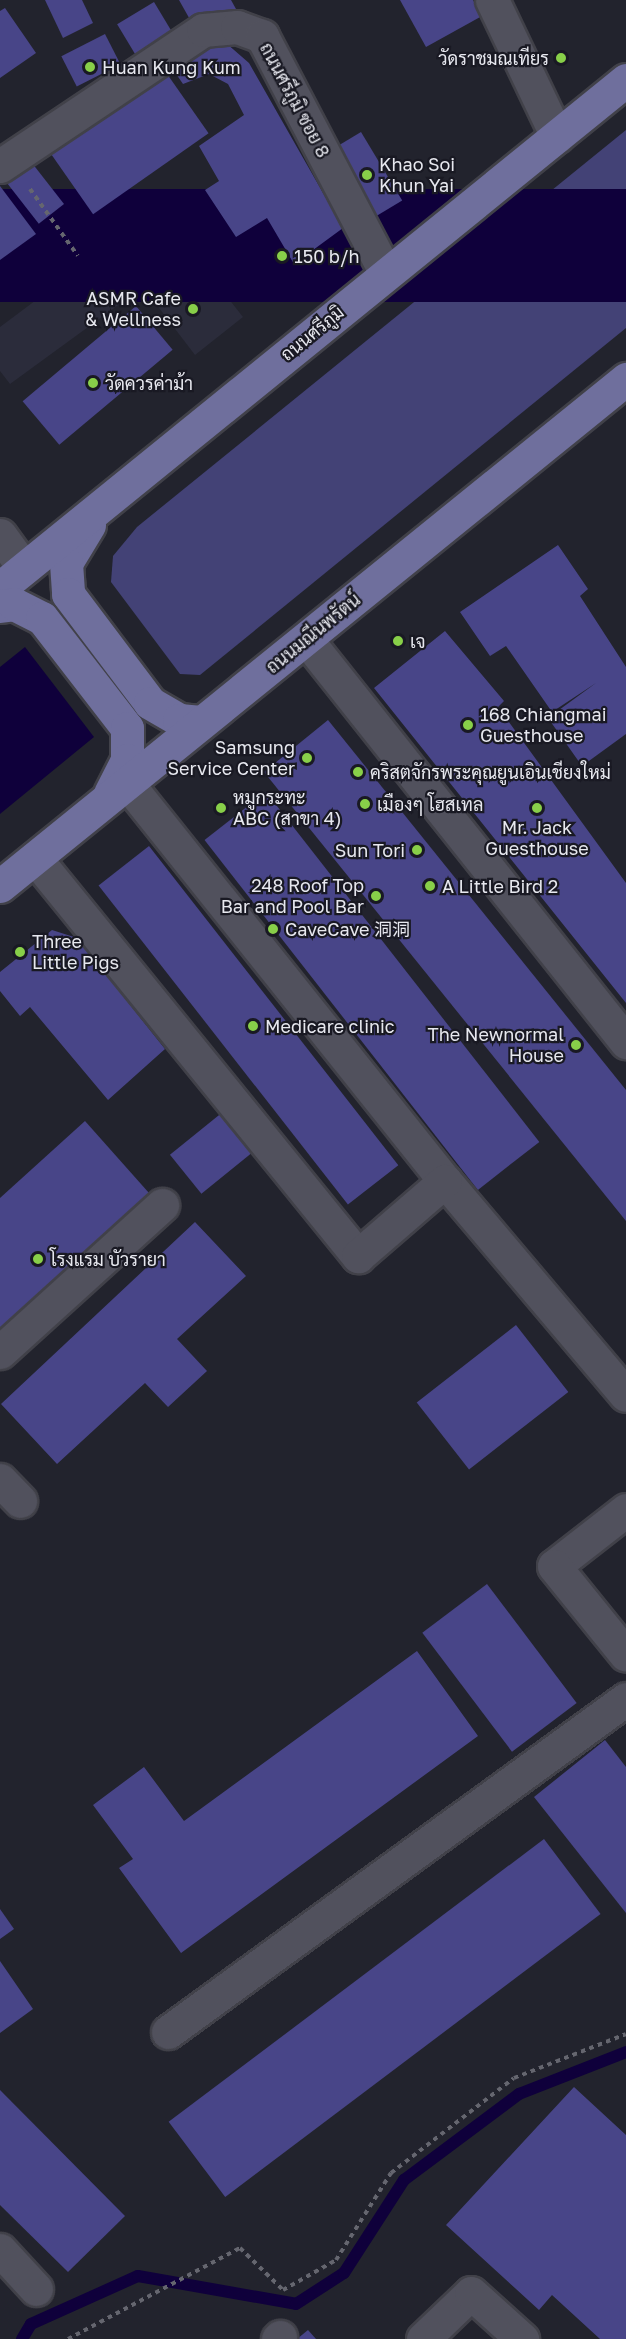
<!DOCTYPE html>
<html>
<head>
<meta charset="utf-8">
<style>
	body { margin:0 }
	#map { position:relative; width:626px; height:2339px; overflow:hidden; background:#22232d; font-family:"Golos Text","Noto Sans SC",Sarabun,sans-serif }
	div>[style] { position:absolute }
	[style*='--x'] { left:calc(var(--x)*1px); top:calc(var(--y)*1px); width:calc(var(--w)*1px); rotate:calc(var(--a)*1deg) }
	.built>* { inset:0; background:#2b2c3b }
	.green>* { inset:0; background:#434276 }
	.water>* { inset:0; background:#0f003b; transform-origin:0 0 }
	.stream>* { height:12px; margin:-6px; padding:0 6px; transform-origin:6px; border-radius:6px; background:#0f003b }
	.building>* { inset:0; background:#484588; transform-origin:0 0 }
	.path>* { height:4px; margin-top:-2px; transform-origin:0; background:repeating-linear-gradient(90deg,#65666f 0 4.5px,transparent 0 9px) }
	.roads { filter:drop-shadow(2px 0 #414149) drop-shadow(-2px 0 #414149) drop-shadow(0 2px #414149) drop-shadow(0 -2px #414149) }
	.minor>* { height:33px; margin:-16.5px; padding:0 16.5px; transform-origin:16.5px; border-radius:16.5px; background:#51515d }
	.major>* { height:33px; margin:-16.5px; padding:0 16.5px; transform-origin:16.5px; border-radius:16.5px; background:#6f6f9d }
	.dots>* { width:16px; height:16px; translate:-50% -50%; box-sizing:border-box; border:3px solid #191923; border-radius:50% }
	span { translate:-50% -50%; white-space:nowrap; text-align:center; line-height:1.15; -webkit-text-stroke:4.5px #191923; paint-order:stroke }
	.poi-label { font-size:18px; color:#e7e8ef }
	.right { translate:-100% -50%; text-align:right }
	.left { translate:0 -50%; text-align:left }
	.street-label { font-size:18px; color:#e7e8ef }
</style>
</head>
<body>
<div id="map">
	<div class="built">
		<i style="clip-path:polygon(158px 209px,243px 317px,195px 355px,143px 287px,10px 384px,0 371px,0 327px)"></i>
	</div>
	<div class="green">
		<i style="clip-path:polygon(626px 130px,626px 328px,200px 675px,180px 674px,111px 582px,113px 556px,137px 527px)"></i>
	</div>
	<div class="water">
		<i style="left:626px;top:189px;width:113px;height:639px;rotate:90deg"></i>
		<i style="clip-path:polygon(25px 647px,94px 737px,0 814px,0 667px)"></i>
	</div>
	<div class="stream">
		<i style="--x:22;--y:2339;--w:17;--a:-59"></i>
		<i style="--x:31;--y:2324;--w:117;--a:-24.2"></i>
		<i style="--x:138;--y:2276;--w:160;--a:10"></i>
		<i style="--x:296;--y:2304;--w:57;--a:-32.9"></i>
		<i style="--x:344;--y:2273;--w:111;--a:-57.2"></i>
		<i style="--x:404;--y:2180;--w:144;--a:-36.8"></i>
		<i style="--x:519;--y:2094;--w:115;--a:-21.4"></i>
	</div>
	<div class="building">
		<i style="clip-path:polygon(45px 0,82px 0,93px 23px,63px 38px)"></i>
		<i style="clip-path:polygon(179px 0,231px 0,236px 9px,197px 32px)"></i>
		<i style="clip-path:polygon(400px 0,473px 0,482px 16px,426px 47px)"></i>
		<i style="left:154px;top:2px;width:45px;height:43px;rotate:59deg"></i>
		<i style="clip-path:polygon(5px 8px,36px 53px,0 78px,0 11px)"></i>
		<i style="left:105px;top:34px;width:34px;height:49px;rotate:63deg"></i>
		<i style="clip-path:polygon(226px 43px,249px 63px,343px 228px,294px 264px,267px 218px,236px 237px,205px 190px,219px 181px,199px 146px,244px 115px,228px 84px,209px 74px,183px 84px,170px 65px,194px 48px)"></i>
		<i style="left:165px;top:71px;width:76px;height:141px;rotate:55deg"></i>
		<i style="left:361px;top:132px;width:80px;height:33px;rotate:59deg"></i>
		<i style="left:32px;top:163px;width:52px;height:32px;rotate:52deg"></i>
		<i style="clip-path:polygon(0 186px,36px 234px,0 260px)"></i>
		<i style="left:136px;top:306px;width:57px;height:148px;rotate:50deg"></i>
		<i style="clip-path:polygon(558px 545px,588px 589px,580px 596px,626px 667px,626px 734px,582px 766px,548px 718px,596px 683px,552px 712px,506px 646px,490px 656px,460px 612px)"></i>
		<i style="clip-path:polygon(445px 631px,504px 701px,498px 707px,626px 883px,626px 1003px,374px 688px)"></i>
		<i style="clip-path:polygon(328px 720px,626px 1090px,626px 1221px,264px 772px)"></i>
		<i style="left:266px;top:792px;width:444px;height:78px;rotate:52deg"></i>
		<i style="left:149px;top:846px;width:405px;height:64px;rotate:52deg"></i>
		<i style="clip-path:polygon(52px 930px,77px 938px,165px 1049px,108px 1100px,30px 1007px,20px 1016px,0 991px,0 972px)"></i>
		<i style="left:229px;top:1107px;width:50px;height:76px;rotate:51deg"></i>
		<i style="clip-path:polygon(85px 1121px,149px 1193px,0 1328px,0 1198px)"></i>
		<i style="clip-path:polygon(195px 1222px,246px 1276px,177px 1339px,207px 1371px,168px 1407px,145px 1383px,57px 1464px,1px 1404px)"></i>
		<i style="left:516px;top:1325px;width:85px;height:126px;rotate:52deg"></i>
		<i style="left:487px;top:1584px;width:149px;height:81px;rotate:53deg"></i>
		<i style="clip-path:polygon(417px 1651px,478px 1736px,181px 1953px,119px 1868px,133px 1859px,93px 1805px,144px 1767px,184px 1821px)"></i>
		<i style="clip-path:polygon(605px 1740px,626px 1767px,626px 1913px,534px 1797px)"></i>
		<i style="left:544px;top:1839px;width:94px;height:470px;rotate:53deg"></i>
		<i style="clip-path:polygon(0 1909px,14px 1929px,0 1939px)"></i>
		<i style="clip-path:polygon(0 1961px,33px 2009px,0 2033px)"></i>
		<i style="clip-path:polygon(574px 2087px,626px 2135px,626px 2339px,600px 2339px,552px 2295px,539px 2310px,446px 2225px)"></i>
		<i style="clip-path:polygon(0 2090px,125px 2216px,68px 2272px,0 2205px)"></i>
		<i style="clip-path:polygon(308px 2330px,316px 2339px,297px 2339px)"></i>
	</div>
	<div class="path">
		<i style="--x:30;--y:189;--w:82;--a:54.4"></i>
		<i style="--x:68;--y:2339;--w:195;--a:-27.9"></i>
		<i style="--x:240;--y:2248;--w:60;--a:44.3"></i>
		<i style="--x:283;--y:2290;--w:61;--a:-29.5"></i>
		<i style="--x:336;--y:2260;--w:103;--a:-57.7"></i>
		<i style="--x:391;--y:2173;--w:155;--a:-37.7"></i>
		<i style="--x:514;--y:2078;--w:120;--a:-21.4"></i>
	</div>
	<div class="roads">
		<div class="minor">
			<i style="--x:492;--y:0;--w:151;--a:64.5"></i>
			<i style="--x:0;--y:166;--w:244;--a:-33.8"></i>
			<i style="--x:203;--y:30;--w:34;--a:-5"></i>
			<i style="--x:237;--y:27;--w:27;--a:20"></i>
			<i style="--x:262;--y:36;--w:267;--a:62.4"></i>
			<i style="--x:0;--y:535;--w:41;--a:54"></i>
			<i style="--x:306;--y:639;--w:515;--a:51.55"></i>
			<i style="--x:127;--y:783;--w:509;--a:51.38"></i>
			<i style="--x:445;--y:1181;--w:280;--a:49.8"></i>
			<i style="--x:35;--y:858;--w:513;--a:50.94"></i>
			<i style="--x:358;--y:1256;--w:115;--a:-40.8"></i>
			<i style="--x:0;--y:1352;--w:219;--a:-42.2"></i>
			<i style="--x:0;--y:1480;--w:29;--a:46"></i>
			<i style="--x:626;--y:1510;--w:91;--a:142.1"></i>
			<i style="--x:554;--y:1566;--w:114;--a:51"></i>
			<i style="--x:168;--y:2032;--w:566;--a:-36.02"></i>
			<i style="--x:0;--y:2250;--w:53;--a:47.3"></i>
			<i style="--x:278;--y:2339;--w:3;--a:-45"></i>
			<i style="--x:423;--y:2339;--w:66;--a:-43.8"></i>
			<i style="--x:471;--y:2293;--w:69;--a:42"></i>
		</div>
		<div class="major">
			<i style="--x:89;--y:525;--w:44;--a:121.2"></i>
			<i style="--x:66;--y:563;--w:31;--a:86"></i>
			<i style="--x:68;--y:594;--w:136;--a:53"></i>
			<i style="--x:150;--y:703;--w:34;--a:30"></i>
			<i style="--x:179;--y:720;--w:22;--a:5"></i>
			<i style="--x:0;--y:588;--w:806;--a:-39.06"></i>
			<i style="--x:0;--y:606;--w:14;--a:-8"></i>
			<i style="--x:14;--y:604;--w:31;--a:27"></i>
			<i style="--x:42;--y:618;--w:139;--a:52.3"></i>
			<i style="--x:127;--y:728;--w:32;--a:90"></i>
			<i style="--x:127;--y:760;--w:37;--a:117"></i>
			<i style="--x:0;--y:886;--w:806;--a:-39"></i>
		</div>
	</div>
	<div class="dots">
		<i style="left:561px;top:58px;background:#88cf49"></i>
		<i style="left:90px;top:67px;background:#88cf49"></i>
		<i style="left:367px;top:175px;background:#88cf49"></i>
		<i style="left:282px;top:256px;background:#88cf49"></i>
		<i style="left:193px;top:309px;background:#88cf49"></i>
		<i style="left:93px;top:383px;background:#88cf49"></i>
		<i style="left:398px;top:641px;background:#88cf49"></i>
		<i style="left:468px;top:725px;background:#88cf49"></i>
		<i style="left:307px;top:758px;background:#88cf49"></i>
		<i style="left:358px;top:772px;background:#88cf49"></i>
		<i style="left:365px;top:804px;background:#88cf49"></i>
		<i style="left:221px;top:808px;background:#88cf49"></i>
		<i style="left:537px;top:808px;background:#88cf49"></i>
		<i style="left:417px;top:850px;background:#88cf49"></i>
		<i style="left:430px;top:886px;background:#88cf49"></i>
		<i style="left:376px;top:896px;background:#88cf49"></i>
		<i style="left:273px;top:929px;background:#88cf49"></i>
		<i style="left:20px;top:952px;background:#88cf49"></i>
		<i style="left:253px;top:1026px;background:#88cf49"></i>
		<i style="left:576px;top:1045px;background:#88cf49"></i>
		<i style="left:38px;top:1259px;background:#88cf49"></i>
	</div>
	<div class="poi-label">
		<span class="right" style="left:549px;top:58px">วัดราชมณเทียร</span>
		<span class="left" style="left:102px;top:67px">Huan Kung Kum</span>
		<span class="left" style="left:379px;top:175px">Khao Soi<br>Khun Yai</span>
		<span class="left" style="left:294px;top:256px">150 b/h</span>
		<span class="right" style="left:181px;top:309px">ASMR Cafe<br>&amp; Wellness</span>
		<span class="left" style="left:105px;top:383px">วัดควรค่าม้า</span>
		<span class="left" style="left:410px;top:641px">เจ</span>
		<span class="left" style="left:480px;top:725px">168 Chiangmai<br>Guesthouse</span>
		<span class="right" style="left:295px;top:758px">Samsung<br>Service Center</span>
		<span class="left" style="left:370px;top:772px">คริสตจักรพระคุณยูนเอินเชียงใหม่</span>
		<span class="left" style="left:233px;top:808px">หมูกระทะ<br>ABC (สาขา 4)</span>
		<span class="left" style="left:377px;top:804px">เมืองๆ โฮสเทล</span>
		<span style="left:537px;top:838px">Mr. Jack<br>Guesthouse</span>
		<span class="right" style="left:405px;top:850px">Sun Tori</span>
		<span class="right" style="left:364px;top:896px">248 Roof Top<br>Bar and Pool Bar</span>
		<span class="left" style="left:442px;top:886px">A Little Bird 2</span>
		<span class="left" style="left:285px;top:929px">CaveCave 洞洞</span>
		<span class="left" style="left:32px;top:952px">Three<br>Little Pigs</span>
		<span class="left" style="left:265px;top:1026px">Medicare clinic</span>
		<span class="right" style="left:564px;top:1045px">The Newnormal<br>House</span>
		<span class="left" style="left:50px;top:1259px">โรงแรม บัวรายา</span>
	</div>
	<div class="street-label">
		<span style="left:295px;top:100px;rotate:62deg">ถนนศรีภูมิ ซอย 8</span>
		<span style="left:312px;top:333px;rotate:-39deg">ถนนศรีภูมิ</span>
		<span style="left:313px;top:633px;rotate:-39deg">ถนนมณีนพรัตน์</span>
	</div>
</div>
</body>
</html>
